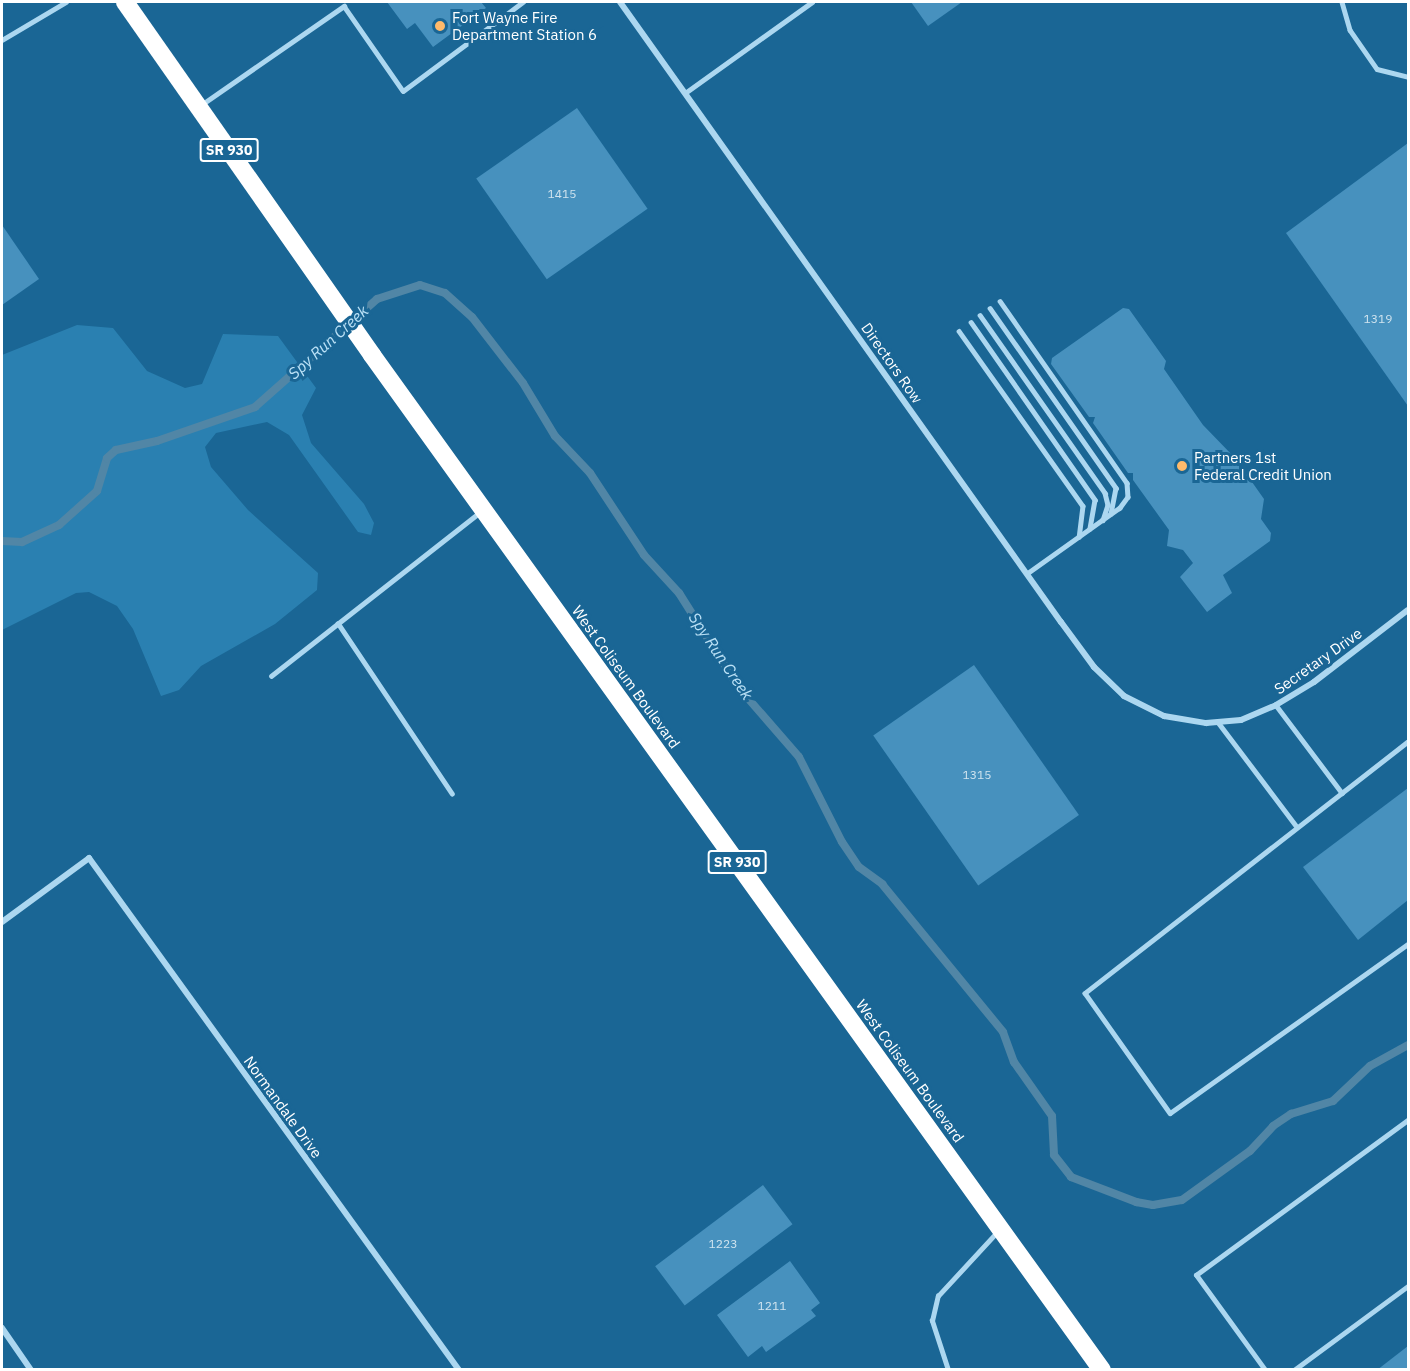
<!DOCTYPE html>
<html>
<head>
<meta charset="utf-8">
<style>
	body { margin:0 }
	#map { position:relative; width:1410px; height:1371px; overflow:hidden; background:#1a6695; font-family:"IBM Plex Sans",sans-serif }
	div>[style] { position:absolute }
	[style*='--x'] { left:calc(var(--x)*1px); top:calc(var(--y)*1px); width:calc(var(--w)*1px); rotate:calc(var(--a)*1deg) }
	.green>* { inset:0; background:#2a80b1 }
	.stream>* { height:8px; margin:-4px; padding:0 4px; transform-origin:4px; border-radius:4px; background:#5186a6 }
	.building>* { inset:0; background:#4791be; transform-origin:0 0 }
	.lane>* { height:4.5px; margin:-2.25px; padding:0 2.25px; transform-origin:2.25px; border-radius:2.25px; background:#acd7f0 }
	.street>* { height:6px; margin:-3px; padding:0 3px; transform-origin:3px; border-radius:3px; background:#acd7f0 }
	.highway>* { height:18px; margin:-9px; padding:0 9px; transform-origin:9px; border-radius:9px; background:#fff }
	.dots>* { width:16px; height:16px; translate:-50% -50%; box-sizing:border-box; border:3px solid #1a6695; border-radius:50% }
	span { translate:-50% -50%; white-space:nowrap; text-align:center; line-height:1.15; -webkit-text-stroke:6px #1a6695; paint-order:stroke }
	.number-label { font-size:12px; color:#d1e4ef }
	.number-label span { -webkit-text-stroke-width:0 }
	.shield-label span { padding:2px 4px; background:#1a6695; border:2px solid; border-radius:4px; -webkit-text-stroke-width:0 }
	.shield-label { font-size:14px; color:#fff; font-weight:700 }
	.poi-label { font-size:15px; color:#fff }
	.left { translate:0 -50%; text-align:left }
	.street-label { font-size:15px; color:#fff }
	.water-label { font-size:16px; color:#bce2f7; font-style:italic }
	.frame { position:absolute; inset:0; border:3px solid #fff; pointer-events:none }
</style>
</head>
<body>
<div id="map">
	<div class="green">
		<i style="clip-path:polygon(77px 325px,113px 328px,147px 371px,185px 388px,202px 384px,223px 334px,278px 336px,316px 388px,302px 415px,311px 443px,364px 504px,374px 523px,371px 535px,358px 532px,289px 435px,267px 422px,216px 433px,205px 447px,211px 467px,248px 510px,318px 573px,317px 590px,275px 624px,201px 666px,179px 690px,161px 696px,133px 629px,117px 606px,89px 592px,76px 593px,2px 630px,2px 355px)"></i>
	</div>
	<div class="stream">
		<i style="--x:2;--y:541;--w:20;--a:3"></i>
		<i style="--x:22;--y:542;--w:41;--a:-24.7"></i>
		<i style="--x:59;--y:525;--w:51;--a:-41.8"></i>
		<i style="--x:97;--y:491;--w:34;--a:-73"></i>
		<i style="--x:107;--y:458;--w:12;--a:-42"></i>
		<i style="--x:116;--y:450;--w:42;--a:-12.4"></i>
		<i style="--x:157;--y:441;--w:104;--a:-19.1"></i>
		<i style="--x:255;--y:407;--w:163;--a:-41.5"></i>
		<i style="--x:377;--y:299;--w:45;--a:-18"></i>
		<i style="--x:420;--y:285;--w:26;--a:18"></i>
		<i style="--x:445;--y:293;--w:36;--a:42"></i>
		<i style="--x:472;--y:317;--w:83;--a:52.3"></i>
		<i style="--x:523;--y:383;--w:62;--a:58.9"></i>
		<i style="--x:555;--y:436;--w:51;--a:46.6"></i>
		<i style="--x:590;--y:473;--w:98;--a:56.6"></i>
		<i style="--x:644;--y:555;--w:52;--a:47.4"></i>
		<i style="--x:679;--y:593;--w:112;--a:57.7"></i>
		<i style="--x:739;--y:688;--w:91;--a:49"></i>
		<i style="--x:799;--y:757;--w:95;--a:63.2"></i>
		<i style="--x:842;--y:842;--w:30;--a:56"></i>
		<i style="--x:859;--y:867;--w:29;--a:36"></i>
		<i style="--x:882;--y:884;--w:191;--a:50.7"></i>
		<i style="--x:1003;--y:1032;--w:32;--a:70"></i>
		<i style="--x:1014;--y:1062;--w:66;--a:54.9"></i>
		<i style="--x:1052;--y:1116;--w:39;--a:87"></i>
		<i style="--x:1054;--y:1155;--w:28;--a:52"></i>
		<i style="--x:1071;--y:1177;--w:70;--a:21"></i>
		<i style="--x:1136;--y:1202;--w:17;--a:10"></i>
		<i style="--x:1153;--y:1205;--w:29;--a:-10"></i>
		<i style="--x:1182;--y:1200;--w:84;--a:-35.8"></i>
		<i style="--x:1250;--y:1151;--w:34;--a:-47"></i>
		<i style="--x:1273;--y:1126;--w:22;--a:-34"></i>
		<i style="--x:1291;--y:1114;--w:44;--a:-17.2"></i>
		<i style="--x:1333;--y:1101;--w:51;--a:-43.4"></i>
		<i style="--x:1370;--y:1066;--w:43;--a:-28.9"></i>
	</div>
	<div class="building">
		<i style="clip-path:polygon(387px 2px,481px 2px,486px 8px,433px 47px,415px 23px,407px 29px)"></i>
		<i style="clip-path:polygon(911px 2px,962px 2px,928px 26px)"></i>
		<i style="left:577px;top:108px;width:123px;height:123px;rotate:55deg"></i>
		<i style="clip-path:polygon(1408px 143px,1408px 406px,1286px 233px)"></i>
		<i style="clip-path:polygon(2px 225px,39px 279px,2px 305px)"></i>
		<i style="clip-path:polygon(1123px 308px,1129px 309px,1166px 361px,1164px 369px,1203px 425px,1235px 458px,1264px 499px,1261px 519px,1271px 533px,1270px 541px,1223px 575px,1232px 593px,1207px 612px,1180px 577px,1193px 563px,1183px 550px,1167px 546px,1169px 530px,1133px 480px,1133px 473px,1128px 473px,1093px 423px,1095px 417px,1089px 417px,1051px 364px,1052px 358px)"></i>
		<i style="left:974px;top:665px;width:183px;height:123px;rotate:55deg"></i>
		<i style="clip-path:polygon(1408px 788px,1408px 900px,1358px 940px,1303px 867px)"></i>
		<i style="left:763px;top:1185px;width:49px;height:135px;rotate:53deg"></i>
		<i style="clip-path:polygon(790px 1261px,820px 1303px,811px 1310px,816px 1316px,766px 1352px,762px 1346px,748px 1357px,717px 1315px)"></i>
		<i style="clip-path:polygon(1408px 1346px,1408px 1370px,1377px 1370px)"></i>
	</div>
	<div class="lane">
		<i style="--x:1342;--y:2;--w:29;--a:74"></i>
		<i style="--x:1350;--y:30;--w:47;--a:55.3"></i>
		<i style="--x:1377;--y:69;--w:32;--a:14"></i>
		<i style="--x:2;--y:40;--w:74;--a:-30.7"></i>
		<i style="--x:685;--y:93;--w:156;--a:-35.6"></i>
		<i style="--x:201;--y:105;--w:174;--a:-34.7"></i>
		<i style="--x:344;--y:6;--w:103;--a:55.2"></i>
		<i style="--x:403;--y:91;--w:149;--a:-36.6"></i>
		<i style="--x:1000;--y:301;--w:222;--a:55.1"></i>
		<i style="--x:1127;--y:483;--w:14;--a:86"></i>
		<i style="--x:1128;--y:497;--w:14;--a:126"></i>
		<i style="--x:1120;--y:508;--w:21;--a:145"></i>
		<i style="--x:990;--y:308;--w:220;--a:55"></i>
		<i style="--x:1116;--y:488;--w:26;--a:101"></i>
		<i style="--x:980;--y:315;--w:218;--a:54.9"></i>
		<i style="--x:1105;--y:493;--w:12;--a:76"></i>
		<i style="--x:1108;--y:505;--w:16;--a:108"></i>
		<i style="--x:1103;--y:520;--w:93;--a:144.6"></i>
		<i style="--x:971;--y:322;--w:217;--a:55.1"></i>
		<i style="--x:1095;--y:500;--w:29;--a:100"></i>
		<i style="--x:959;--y:331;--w:214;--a:54.7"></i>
		<i style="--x:1083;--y:506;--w:31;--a:97"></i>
		<i style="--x:338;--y:623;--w:205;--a:56.2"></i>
		<i style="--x:271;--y:676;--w:264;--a:-38.1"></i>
		<i style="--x:1276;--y:705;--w:110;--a:53.1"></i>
		<i style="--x:1218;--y:722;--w:131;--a:53"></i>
		<i style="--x:1408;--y:742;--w:409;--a:142.1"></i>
		<i style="--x:1085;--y:993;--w:147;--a:54.7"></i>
		<i style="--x:1170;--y:1113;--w:292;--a:-35.4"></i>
		<i style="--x:948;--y:1370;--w:52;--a:-108.1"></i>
		<i style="--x:932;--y:1321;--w:26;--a:-77"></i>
		<i style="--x:938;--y:1296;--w:87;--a:-47.3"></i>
		<i style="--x:1265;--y:1370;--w:117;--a:-126"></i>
		<i style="--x:1196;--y:1275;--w:263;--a:-36.2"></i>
		<i style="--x:1294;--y:1370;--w:142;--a:-36.4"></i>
	</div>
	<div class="street">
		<i style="--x:620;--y:2;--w:761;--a:54.58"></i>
		<i style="--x:1061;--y:622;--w:56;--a:53.7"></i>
		<i style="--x:1094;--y:667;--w:42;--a:44"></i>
		<i style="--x:1124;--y:696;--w:45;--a:26.6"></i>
		<i style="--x:1164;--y:716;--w:43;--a:9.5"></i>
		<i style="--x:1206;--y:723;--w:35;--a:-5"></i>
		<i style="--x:1241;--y:720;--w:38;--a:-23"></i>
		<i style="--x:1276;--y:705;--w:44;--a:-31.2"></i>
		<i style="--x:1314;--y:682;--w:118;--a:-37.5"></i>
		<i style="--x:2;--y:922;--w:108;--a:-36.3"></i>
		<i style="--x:89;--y:858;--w:632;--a:54.15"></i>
		<i style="--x:2;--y:1328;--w:51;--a:55.4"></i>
	</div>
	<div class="highway">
		<i style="--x:125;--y:2;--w:431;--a:55"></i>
		<i style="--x:372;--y:355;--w:1250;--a:54.28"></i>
	</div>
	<div class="dots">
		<i style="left:440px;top:26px;background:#ffba6b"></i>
		<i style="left:1182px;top:466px;background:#ffba6b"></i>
	</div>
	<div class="number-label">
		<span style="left:562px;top:194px">1415</span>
		<span style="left:1378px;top:319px">1319</span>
		<span style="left:977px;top:775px">1315</span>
		<span style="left:723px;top:1244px">1223</span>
		<span style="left:772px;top:1306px">1211</span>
	</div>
	<div class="shield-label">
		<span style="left:229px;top:150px">SR 930</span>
		<span style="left:737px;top:862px">SR 930</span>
	</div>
	<div class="poi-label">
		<span class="left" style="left:452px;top:26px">Fort Wayne Fire<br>Department Station 6</span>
		<span class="left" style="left:1194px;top:466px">Partners 1st<br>Federal Credit Union</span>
	</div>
	<div class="street-label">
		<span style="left:892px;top:363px;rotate:55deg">Directors Row</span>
		<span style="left:1318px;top:661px;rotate:-35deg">Secretary Drive</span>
		<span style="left:626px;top:677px;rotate:54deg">West Coliseum Boulevard</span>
		<span style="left:910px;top:1071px;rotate:54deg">West Coliseum Boulevard</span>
		<span style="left:283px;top:1107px;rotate:54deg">Normandale Drive</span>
	</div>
	<div class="water-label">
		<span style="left:328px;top:342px;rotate:-42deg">Spy Run Creek</span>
		<span style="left:721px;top:656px;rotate:56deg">Spy Run Creek</span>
	</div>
	<div class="frame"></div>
</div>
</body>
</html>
